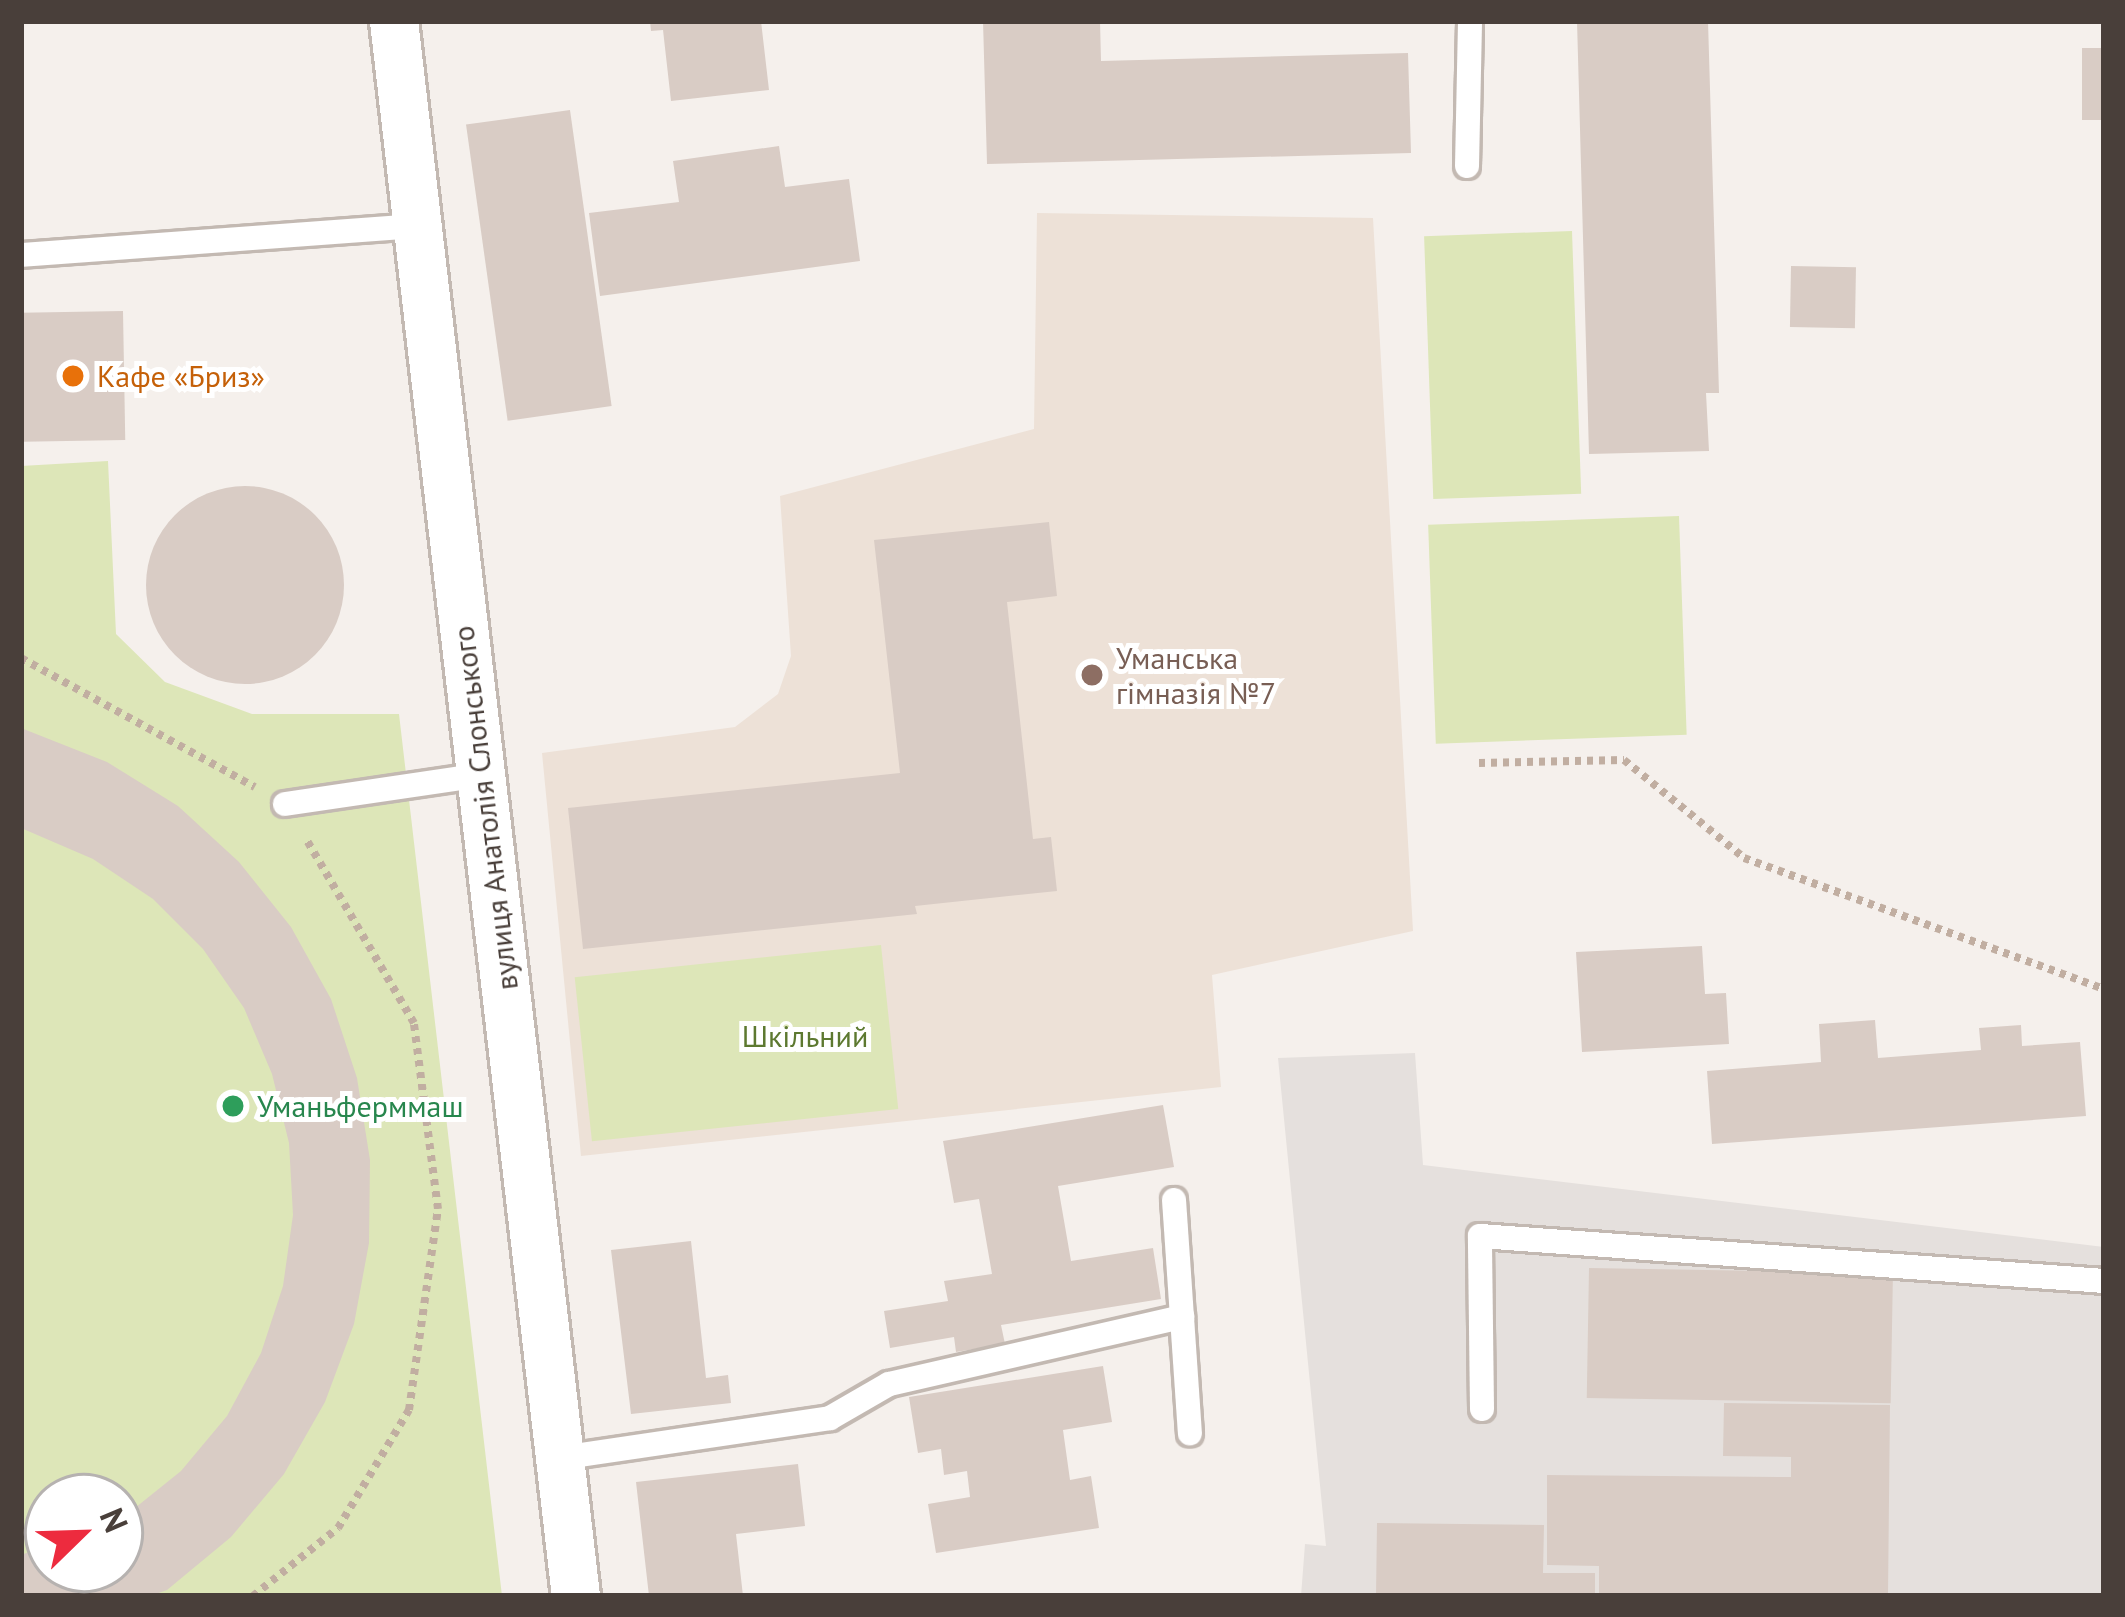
<!DOCTYPE html>
<html>
<head>
<meta charset="utf-8">
<style>
	body { margin:0 }
	#map { position:relative; width:2125px; height:1617px; overflow:hidden; background:#f5f0ec; font-family:"PT Sans",sans-serif }
	div>[style] { position:absolute }
	[style*='--x'] { left:calc(var(--x)*1px); top:calc(var(--y)*1px); width:calc(var(--w)*1px); rotate:calc(var(--a)*1deg) }
	.industrial>* { inset:0; background:#e5e0dd }
	.education>* { inset:0; background:#ede1d7 }
	.green>* { inset:0; background:#dde6b8; transform-origin:0 0 }
	.building>* { inset:0; background:#d9ccc5; transform-origin:0 0 }
	.round { border-radius:50% }
	.path>* { height:8px; margin-top:-4px; transform-origin:0; background:repeating-linear-gradient(90deg,#c1aea1 0 6px,transparent 0 12px) }
	.roads { filter:drop-shadow(3px 0 #c3b9b2) drop-shadow(-3px 0 #c3b9b2) drop-shadow(0 3px #c3b9b2) drop-shadow(0 -3px #c3b9b2) }
	.service>* { height:24px; margin:-12px; padding:0 12px; transform-origin:12px; border-radius:12px; background:#fff }
	.minor>* { height:48px; margin:-24px; padding:0 24px; transform-origin:24px; border-radius:24px; background:#fff }
	.dots>* { width:33px; height:33px; translate:-50% -50%; box-sizing:border-box; border:6px solid #fff; border-radius:50% }
	span { translate:-50% -50%; white-space:nowrap; text-align:center; line-height:1.15; -webkit-text-stroke:10px #fff; paint-order:stroke }
	.food-label { font-size:30px; color:#c56008 }
	.left { translate:0 -50%; text-align:left }
	.education-label { font-size:30px; color:#785e54 }
	.street-label { font-size:30px; color:#493f3a }
	.park-label { font-size:30px; color:#5d7930 }
	.leisure-label { font-size:30px; color:#27864d }
	.frame { position:absolute; inset:0; border:24px solid #493f3a; pointer-events:none }
	.north { position:absolute; left:24px; top:1473px; width:120px; height:120px; box-sizing:border-box; background:#fff; border:3px solid #b6b2b0; border-radius:50%; rotate:67deg; font-size:33px; font-weight:700; line-height:48px; text-align:center; color:#493f3a }
	.north::after { content:''; display:block; margin:auto; width:42px; height:54px; background:#ed2b3e; clip-path:polygon(50% 0,100% 100%,50% 72%,0 100%) }
</style>
</head>
<body>
<div id="map">
	<div class="industrial">
		<i style="clip-path:polygon(1415px 1053px,1423px 1165px,2104px 1247px,2104px 1596px,1301px 1596px,1305px 1544px,1326px 1546px,1278px 1058px)"></i>
	</div>
	<div class="education">
		<i style="clip-path:polygon(1037px 213px,1373px 218px,1413px 931px,1212px 975px,1221px 1087px,581px 1156px,542px 753px,735px 727px,778px 694px,791px 656px,780px 496px,1034px 429px)"></i>
	</div>
	<div class="green">
		<i style="left:1572px;top:231px;width:263px;height:148px;rotate:88deg"></i>
		<i style="clip-path:polygon(evenodd,108px 461px,116px 634px,165px 682px,252px 714px,399px 714px,502px 1596px,21px 1596px,21px 466px,108px 461px,48px 1497px,120px 1497px,120px 1569px,48px 1569px,48px 1497px)"></i>
		<i style="left:1679px;top:516px;width:219px;height:251px;rotate:88deg"></i>
		<i style="left:881px;top:945px;width:165px;height:308px;rotate:84deg"></i>
	</div>
	<div class="building">
		<i style="clip-path:polygon(650px 21px,761px 21px,769px 90px,671px 101px,663px 30px,651px 31px)"></i>
		<i style="clip-path:polygon(983px 21px,1100px 21px,1101px 61px,1408px 53px,1411px 153px,987px 164px)"></i>
		<i style="clip-path:polygon(1577px 21px,1708px 21px,1719px 393px,1706px 393px,1709px 451px,1589px 454px)"></i>
		<i style="left:2082px;top:48px;width:22px;height:72px"></i>
		<i style="left:570px;top:110px;width:299px;height:105px;rotate:82deg"></i>
		<i style="clip-path:polygon(779px 146px,785px 187px,849px 179px,860px 261px,600px 296px,589px 213px,679px 202px,673px 161px)"></i>
		<i style="left:1791px;top:266px;width:65px;height:61px;rotate:1deg"></i>
		<i style="left:123px;top:311px;width:129px;height:102px;rotate:89deg"></i>
		<i class="round" style="left:146px;top:486px;width:198px;height:198px"></i>
		<i style="clip-path:polygon(1049px 522px,1057px 596px,1007px 602px,1033px 839px,1051px 837px,1057px 891px,915px 906px,917px 914px,583px 949px,568px 808px,900px 773px,874px 540px)"></i>
		<i style="clip-path:polygon(21px 728px,107px 762px,178px 806px,239px 862px,291px 927px,331px 999px,357px 1078px,370px 1160px,369px 1243px,354px 1324px,325px 1402px,284px 1474px,231px 1537px,167px 1590px,150px 1596px,21px 1596px,21px 1555px,48px 1545px,48px 1569px,120px 1569px,120px 1520px,181px 1471px,227px 1416px,261px 1353px,283px 1286px,293px 1215px,289px 1143px,272px 1074px,244px 1008px,203px 949px,153px 899px,93px 859px,21px 828px)"></i>
		<i style="clip-path:polygon(1702px 946px,1705px 994px,1726px 993px,1729px 1044px,1582px 1052px,1576px 952px)"></i>
		<i style="clip-path:polygon(1875px 1020px,1878px 1058px,1981px 1050px,1979px 1028px,2021px 1025px,2022px 1046px,2080px 1042px,2086px 1116px,1712px 1144px,1707px 1071px,1821px 1062px,1819px 1024px)"></i>
		<i style="clip-path:polygon(1163px 1105px,1174px 1167px,1058px 1186px,1071px 1261px,1153px 1248px,1161px 1299px,1001px 1325px,1005px 1344px,956px 1352px,954px 1337px,890px 1348px,884px 1311px,948px 1301px,944px 1281px,992px 1274px,979px 1199px,954px 1203px,943px 1141px)"></i>
		<i style="clip-path:polygon(691px 1241px,706px 1378px,728px 1375px,731px 1403px,631px 1414px,611px 1250px)"></i>
		<i style="left:1589px;top:1268px;width:304px;height:130px;rotate:1deg"></i>
		<i style="clip-path:polygon(1103px 1366px,1112px 1422px,1063px 1430px,1070px 1480px,1091px 1476px,1099px 1528px,936px 1553px,928px 1504px,970px 1497px,967px 1471px,944px 1475px,941px 1449px,918px 1453px,909px 1397px)"></i>
		<i style="clip-path:polygon(1724px 1403px,1890px 1405px,1888px 1596px,1599px 1596px,1599px 1566px,1547px 1565px,1547px 1475px,1791px 1477px,1791px 1457px,1723px 1456px)"></i>
		<i style="clip-path:polygon(798px 1464px,805px 1526px,736px 1534px,743px 1596px,649px 1596px,636px 1482px)"></i>
		<i style="clip-path:polygon(1377px 1523px,1544px 1525px,1543px 1573px,1595px 1573px,1595px 1596px,1376px 1596px)"></i>
	</div>
	<div class="path">
		<i style="--x:21;--y:658;--w:267;--a:28.9"></i>
		<i style="--x:1479;--y:763;--w:145;--a:-1.2"></i>
		<i style="--x:1624;--y:760;--w:155;--a:39.2"></i>
		<i style="--x:1744;--y:858;--w:383;--a:20"></i>
		<i style="--x:253;--y:1596;--w:109;--a:-38.7"></i>
		<i style="--x:338;--y:1528;--w:138;--a:-59"></i>
		<i style="--x:409;--y:1410;--w:203;--a:-81.8"></i>
		<i style="--x:438;--y:1209;--w:188;--a:-97.4"></i>
		<i style="--x:414;--y:1023;--w:213;--a:-120.4"></i>
	</div>
	<div class="roads">
		<div class="service">
			<i style="--x:1467;--y:166;--w:145;--a:-88.8"></i>
			<i style="--x:21;--y:255;--w:398;--a:-4.2"></i>
			<i style="--x:285;--y:804;--w:198;--a:-8.4"></i>
			<i style="--x:1174;--y:1200;--w:234;--a:86.1"></i>
			<i style="--x:1482;--y:1409;--w:173;--a:-90.7"></i>
			<i style="--x:1480;--y:1236;--w:626;--a:4.12"></i>
			<i style="--x:560;--y:1458;--w:273;--a:-8.4"></i>
			<i style="--x:830;--y:1418;--w:68;--a:-30"></i>
			<i style="--x:889;--y:1384;--w:301;--a:-12.9"></i>
		</div>
		<div class="minor">
			<i style="--x:394;--y:21;--w:1585;--a:83.41"></i>
		</div>
	</div>
	<div class="dots">
		<i style="left:73px;top:376px;background:#e8710a"></i>
		<i style="left:1092px;top:675px;background:#8d6e63"></i>
		<i style="left:233px;top:1106px;background:#2e9e5b"></i>
	</div>
	<div class="food-label">
		<span class="left" style="left:97px;top:376px">Кафе «Бриз»</span>
	</div>
	<div class="education-label">
		<span class="left" style="left:1116px;top:675px">Уманська<br>гімназія №7</span>
	</div>
	<div class="street-label">
		<span style="left:485px;top:808px;rotate:-97deg">вулиця Анатолія Слонського</span>
	</div>
	<div class="park-label">
		<span style="left:805px;top:1036px">Шкільний</span>
	</div>
	<div class="leisure-label">
		<span class="left" style="left:257px;top:1106px">Уманьферммаш</span>
	</div>
	<div class="frame"></div>
	<div class="north">N</div>
</div>
</body>
</html>
